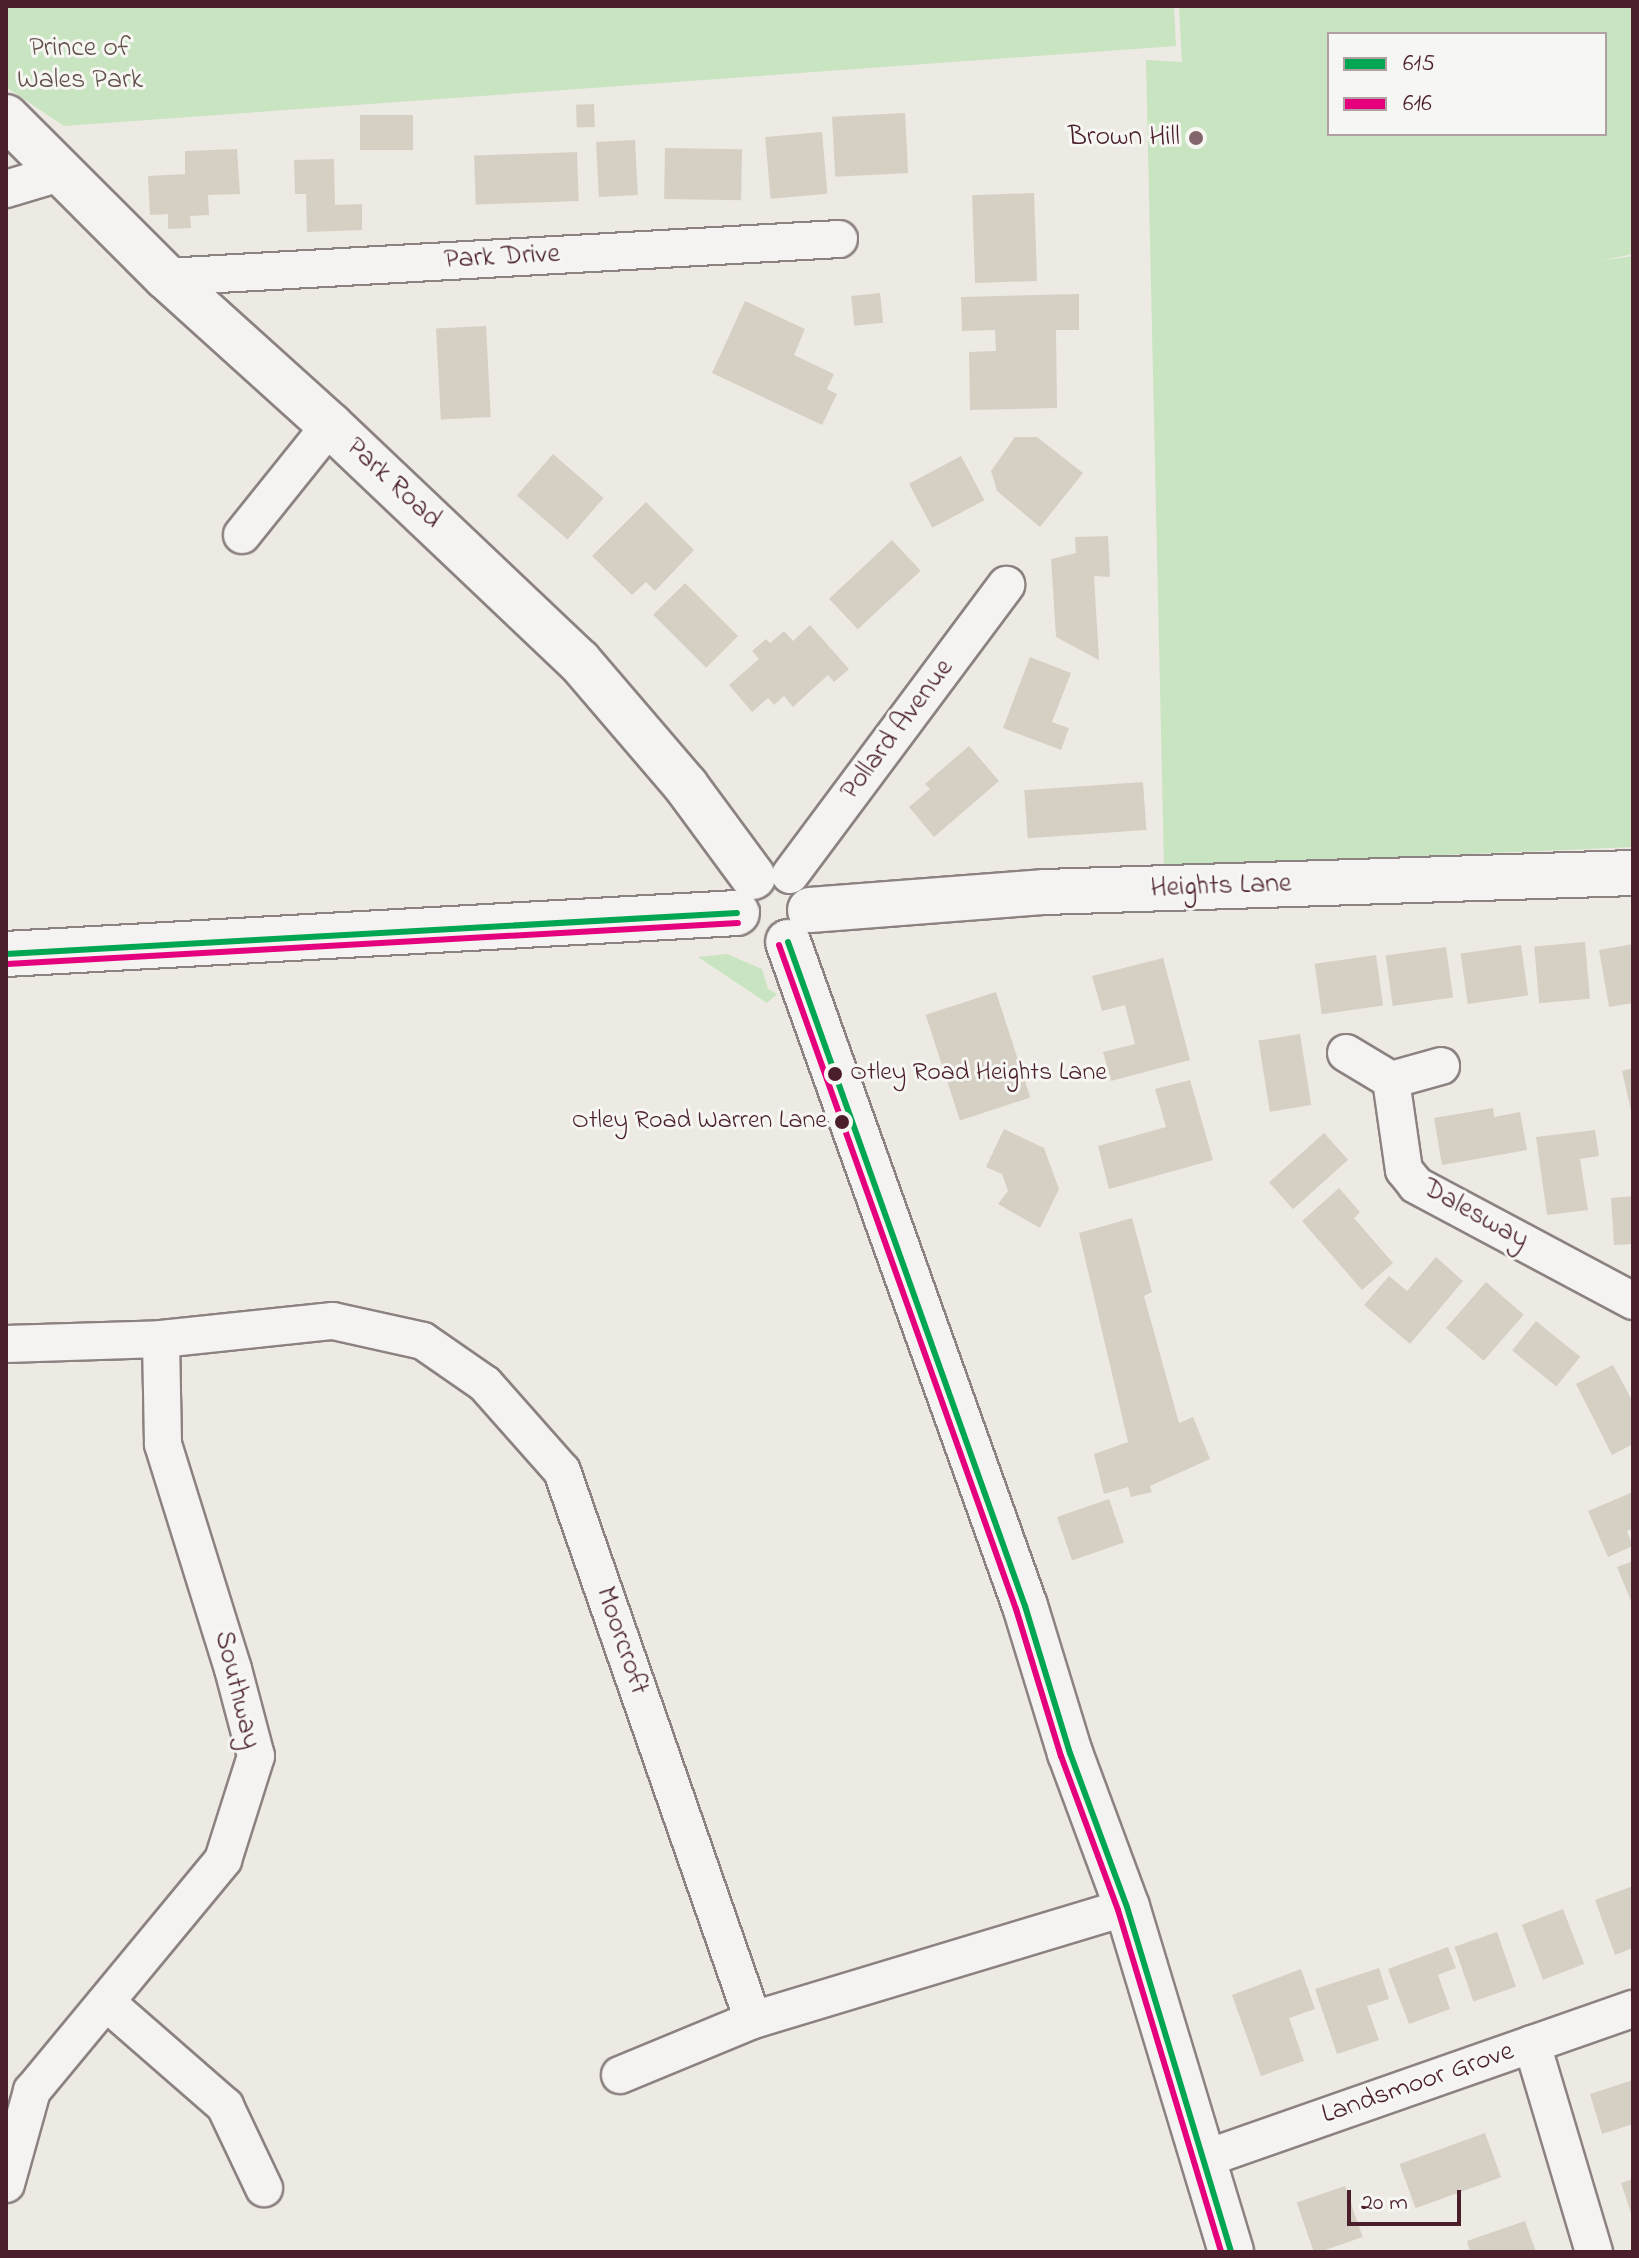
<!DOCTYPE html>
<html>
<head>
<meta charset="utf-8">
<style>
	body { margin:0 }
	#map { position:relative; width:1639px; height:2258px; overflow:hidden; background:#edeae3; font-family:"Indie Flower",sans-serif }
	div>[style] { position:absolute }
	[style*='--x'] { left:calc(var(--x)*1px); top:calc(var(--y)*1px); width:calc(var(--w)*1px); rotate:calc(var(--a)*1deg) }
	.green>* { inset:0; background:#c8e4c0 }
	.building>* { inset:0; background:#d6d0c4; transform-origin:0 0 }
	.roads { filter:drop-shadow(2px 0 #8c8281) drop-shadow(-2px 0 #8c8281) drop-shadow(0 2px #8c8281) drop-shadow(0 -2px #8c8281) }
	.street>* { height:36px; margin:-18px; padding:0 18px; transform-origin:18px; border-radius:18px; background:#f4f3f1 }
	.secondary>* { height:44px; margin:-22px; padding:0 22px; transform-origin:22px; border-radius:22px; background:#f4f3f1 }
	.bus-1>* { height:6px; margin:-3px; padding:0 3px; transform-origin:3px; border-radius:3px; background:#00a651 }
	.bus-2>* { height:6px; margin:-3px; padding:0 3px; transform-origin:3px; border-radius:3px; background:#e5007d }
	.dots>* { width:22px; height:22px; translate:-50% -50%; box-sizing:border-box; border:4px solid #f6f6f2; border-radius:50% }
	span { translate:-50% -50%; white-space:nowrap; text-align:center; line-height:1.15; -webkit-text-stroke:6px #f6f6f2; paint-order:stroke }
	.bus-label { font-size:26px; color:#4a1f2b }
	.left { translate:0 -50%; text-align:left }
	.right { translate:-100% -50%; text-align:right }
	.park-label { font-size:28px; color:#624f49 }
	.poi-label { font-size:28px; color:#4a1f2b }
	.street-label { font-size:28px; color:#4a1f2b }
	.frame { position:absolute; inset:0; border:8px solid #4a1f2b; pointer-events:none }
	.legend { position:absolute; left:1327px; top:32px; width:280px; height:104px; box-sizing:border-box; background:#f6f6f2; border:2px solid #b1a0a2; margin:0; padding:10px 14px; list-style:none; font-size:24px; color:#4a1f2b }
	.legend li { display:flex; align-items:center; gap:16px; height:40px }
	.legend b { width:40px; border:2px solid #b1a0a2 }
	.scale { position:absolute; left:1347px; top:2190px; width:114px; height:36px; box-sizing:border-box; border:4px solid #4a1f2b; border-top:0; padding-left:10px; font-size:24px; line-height:28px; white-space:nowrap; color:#4a1f2b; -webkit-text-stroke:6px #f6f6f2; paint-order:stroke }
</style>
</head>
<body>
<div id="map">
	<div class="green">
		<i style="clip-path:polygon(6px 6px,1174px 6px,1176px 46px,64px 126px,6px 87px)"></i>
		<i style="clip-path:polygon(evenodd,1179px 6px,1633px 6px,1633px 254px,1599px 261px,1633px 256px,1633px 847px,1164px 867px,1146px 60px,1182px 62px,1179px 6px,1329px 34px,1605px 34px,1605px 134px,1329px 134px,1329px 34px)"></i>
		<i style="clip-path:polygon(727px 954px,762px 969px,768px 989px,777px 994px,767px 1003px,698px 957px)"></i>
	</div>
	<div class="building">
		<i style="left:594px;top:104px;width:23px;height:18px;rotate:88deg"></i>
		<i style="left:905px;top:113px;width:60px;height:73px;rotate:87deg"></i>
		<i style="left:413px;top:115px;width:35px;height:53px;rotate:90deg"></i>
		<i style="left:822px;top:132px;width:62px;height:57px;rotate:85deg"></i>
		<i style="left:635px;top:140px;width:55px;height:39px;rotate:87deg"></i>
		<i style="left:665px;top:148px;width:77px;height:51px;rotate:1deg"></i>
		<i style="clip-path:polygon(237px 149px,240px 194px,208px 195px,209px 215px,190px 216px,191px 228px,168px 229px,168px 214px,150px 215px,148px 176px,185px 174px,185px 151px)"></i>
		<i style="left:577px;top:152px;width:49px;height:103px;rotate:88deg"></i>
		<i style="clip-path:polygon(334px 159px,335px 205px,362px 204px,362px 230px,307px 232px,306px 194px,295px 194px,294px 160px)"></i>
		<i style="left:1034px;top:193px;width:88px;height:62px;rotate:88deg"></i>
		<i style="left:880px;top:293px;width:30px;height:29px;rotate:84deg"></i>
		<i style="clip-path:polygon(1079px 294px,1079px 330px,1056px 330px,1057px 408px,970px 410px,969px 352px,996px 351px,995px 330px,962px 331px,961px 297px)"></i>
		<i style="clip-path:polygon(745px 301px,805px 329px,794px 355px,834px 374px,827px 389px,837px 394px,822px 425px,712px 373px)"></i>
		<i style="left:486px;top:326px;width:91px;height:50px;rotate:87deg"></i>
		<i style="clip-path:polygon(1015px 437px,1037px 437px,1083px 473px,1040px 527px,997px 491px,991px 471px)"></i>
		<i style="left:553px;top:454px;width:67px;height:55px;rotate:41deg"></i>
		<i style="left:961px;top:456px;width:50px;height:59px;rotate:62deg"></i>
		<i style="clip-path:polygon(646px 502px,694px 550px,655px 591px,646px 582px,632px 595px,592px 556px)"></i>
		<i style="clip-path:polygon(1108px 536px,1110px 577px,1094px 576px,1099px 660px,1056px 637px,1051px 559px,1076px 553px,1075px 537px)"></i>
		<i style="left:892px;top:540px;width:42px;height:86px;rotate:47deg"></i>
		<i style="left:685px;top:583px;width:75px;height:45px;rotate:45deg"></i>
		<i style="clip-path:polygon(810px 625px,849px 669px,834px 682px,828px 675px,793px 707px,784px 696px,774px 705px,768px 698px,752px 712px,729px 685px,759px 659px,752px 651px,766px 639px,770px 643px,784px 631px,793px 641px)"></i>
		<i style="clip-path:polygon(1030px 657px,1071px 673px,1052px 722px,1069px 728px,1061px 750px,1003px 728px)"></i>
		<i style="clip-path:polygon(969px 746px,999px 781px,934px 837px,909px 807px,930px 789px,925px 784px)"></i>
		<i style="left:1143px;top:782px;width:48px;height:119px;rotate:86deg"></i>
		<i style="left:1585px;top:942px;width:57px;height:51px;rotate:85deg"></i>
		<i style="clip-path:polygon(1633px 944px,1633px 1003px,1609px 1007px,1599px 950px)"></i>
		<i style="left:1521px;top:945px;width:51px;height:61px;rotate:82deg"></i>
		<i style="left:1446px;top:947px;width:51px;height:61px;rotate:82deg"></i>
		<i style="left:1376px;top:955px;width:51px;height:62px;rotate:82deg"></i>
		<i style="clip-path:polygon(1163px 958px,1190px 1060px,1111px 1081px,1103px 1052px,1135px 1044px,1125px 1005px,1102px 1011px,1092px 976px)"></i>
		<i style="left:996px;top:992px;width:111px;height:74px;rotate:72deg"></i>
		<i style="left:1300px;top:1034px;width:72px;height:42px;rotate:81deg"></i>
		<i style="clip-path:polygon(1633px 1068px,1633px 1114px,1632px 1115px,1622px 1071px)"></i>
		<i style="clip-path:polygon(1190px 1080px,1213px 1160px,1109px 1189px,1098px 1146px,1166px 1127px,1155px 1089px)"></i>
		<i style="clip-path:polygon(1493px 1108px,1494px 1117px,1520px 1112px,1527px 1150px,1442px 1165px,1434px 1118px)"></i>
		<i style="clip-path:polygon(1004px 1129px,1044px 1148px,1059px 1189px,1040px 1228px,998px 1204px,1008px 1191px,1002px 1174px,986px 1167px)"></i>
		<i style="clip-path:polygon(1595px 1130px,1599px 1156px,1580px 1159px,1588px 1210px,1547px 1215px,1536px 1137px)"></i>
		<i style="left:1324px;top:1133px;width:36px;height:74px;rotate:48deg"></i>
		<i style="clip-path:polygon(1339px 1188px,1360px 1212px,1354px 1218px,1393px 1263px,1362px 1290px,1302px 1221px)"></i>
		<i style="clip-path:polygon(1633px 1196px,1633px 1244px,1614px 1245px,1611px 1198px)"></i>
		<i style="clip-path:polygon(1132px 1218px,1152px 1292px,1144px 1296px,1179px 1423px,1193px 1417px,1210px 1459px,1150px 1486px,1152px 1492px,1131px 1497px,1128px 1487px,1104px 1494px,1094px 1454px,1128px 1442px,1079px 1233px)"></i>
		<i style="clip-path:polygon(1436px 1257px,1463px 1281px,1410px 1344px,1364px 1305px,1389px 1276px,1407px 1291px)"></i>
		<i style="left:1486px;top:1282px;width:50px;height:61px;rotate:41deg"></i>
		<i style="left:1536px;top:1321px;width:57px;height:38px;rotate:39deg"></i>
		<i style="clip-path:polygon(1613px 1365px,1633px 1402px,1633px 1444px,1612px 1455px,1576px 1384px)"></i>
		<i style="clip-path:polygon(1633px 1492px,1633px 1529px,1627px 1531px,1633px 1546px,1608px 1557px,1588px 1511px)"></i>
		<i style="left:1109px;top:1499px;width:46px;height:55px;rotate:71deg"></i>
		<i style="clip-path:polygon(1633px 1561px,1633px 1606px,1617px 1567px)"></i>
		<i style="clip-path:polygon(1633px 1886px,1633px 1948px,1615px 1955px,1595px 1900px)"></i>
		<i style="left:1563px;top:1909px;width:59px;height:44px;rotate:69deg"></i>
		<i style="left:1497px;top:1932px;width:58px;height:45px;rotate:71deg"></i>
		<i style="clip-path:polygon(1448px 1947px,1456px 1968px,1438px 1975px,1450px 2009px,1409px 2024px,1388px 1969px)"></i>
		<i style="clip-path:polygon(1379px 1968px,1389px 1999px,1367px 2006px,1379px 2040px,1337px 2054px,1315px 1989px)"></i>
		<i style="clip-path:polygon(1301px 1969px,1315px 2009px,1289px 2018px,1304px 2061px,1261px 2076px,1232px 1995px)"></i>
		<i style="clip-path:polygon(1633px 2080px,1633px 2124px,1602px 2134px,1590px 2094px)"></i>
		<i style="left:1485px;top:2133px;width:47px;height:91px;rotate:70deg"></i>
		<i style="clip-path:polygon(1633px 2179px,1633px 2216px,1632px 2216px,1621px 2183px)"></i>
		<i style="left:1345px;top:2186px;width:54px;height:51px;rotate:71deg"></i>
		<i style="clip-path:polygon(1525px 2221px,1536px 2252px,1470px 2252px,1467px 2241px)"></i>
	</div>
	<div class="roads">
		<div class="street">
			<i style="--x:6;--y:189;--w:59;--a:-16.6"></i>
			<i style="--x:166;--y:277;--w:674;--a:-3.23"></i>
			<i style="--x:242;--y:535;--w:141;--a:-51.3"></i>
			<i style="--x:790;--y:875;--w:362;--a:-53.3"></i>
			<i style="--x:1346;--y:1053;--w:52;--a:31"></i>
			<i style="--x:1391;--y:1080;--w:91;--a:81.8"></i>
			<i style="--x:1404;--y:1170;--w:19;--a:51"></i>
			<i style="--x:1416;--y:1185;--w:246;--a:28.1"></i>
			<i style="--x:1391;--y:1080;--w:52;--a:-15.6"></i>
			<i style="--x:6;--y:1344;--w:155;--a:-1.8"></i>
			<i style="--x:161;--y:1339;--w:173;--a:-6"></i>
			<i style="--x:333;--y:1321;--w:92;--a:12.5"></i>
			<i style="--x:423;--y:1341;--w:75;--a:34.7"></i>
			<i style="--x:485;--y:1384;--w:116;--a:48.5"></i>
			<i style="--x:562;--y:1471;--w:581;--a:70.82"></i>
			<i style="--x:753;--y:2020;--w:391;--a:-16.8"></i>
			<i style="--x:107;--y:2003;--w:157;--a:41.1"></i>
			<i style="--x:225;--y:2106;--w:91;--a:64.6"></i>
			<i style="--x:1532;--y:2044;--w:217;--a:73.4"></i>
			<i style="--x:620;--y:2075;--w:144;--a:-22.5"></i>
			<i style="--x:1204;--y:2159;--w:454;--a:-19.3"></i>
			<i style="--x:6;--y:2184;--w:97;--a:-74.4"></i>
			<i style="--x:32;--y:2091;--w:300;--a:-50.4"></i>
			<i style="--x:223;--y:1860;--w:109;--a:-72.4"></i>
			<i style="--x:256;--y:1756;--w:90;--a:-104.8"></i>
			<i style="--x:233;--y:1669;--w:236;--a:-107.3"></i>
			<i style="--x:163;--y:1444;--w:105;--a:-91.1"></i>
		</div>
		<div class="secondary">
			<i style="--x:6;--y:117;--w:226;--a:45"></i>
			<i style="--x:166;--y:277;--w:221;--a:42.1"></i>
			<i style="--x:330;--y:425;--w:343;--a:43.5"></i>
			<i style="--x:579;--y:661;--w:165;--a:49.4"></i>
			<i style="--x:686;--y:786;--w:113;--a:53.6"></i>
			<i style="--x:810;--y:910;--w:236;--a:-4.4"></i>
			<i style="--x:1045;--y:892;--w:588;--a:-1.85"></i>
			<i style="--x:788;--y:942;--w:705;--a:70.36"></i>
			<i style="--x:1025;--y:1606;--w:154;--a:73"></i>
			<i style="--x:1070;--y:1753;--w:164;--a:69.7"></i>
			<i style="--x:1127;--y:1907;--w:360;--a:73.2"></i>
			<i style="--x:6;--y:954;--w:732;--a:-3.21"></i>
		</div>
	</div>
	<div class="bus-1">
		<i style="--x:788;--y:942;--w:705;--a:70.36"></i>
		<i style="--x:1025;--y:1606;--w:154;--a:73"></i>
		<i style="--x:1070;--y:1753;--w:164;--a:69.7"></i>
		<i style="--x:1127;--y:1907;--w:360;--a:73.2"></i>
		<i style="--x:6;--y:954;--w:732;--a:-3.21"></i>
	</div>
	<div class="bus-2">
		<i style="--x:779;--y:945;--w:705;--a:70.36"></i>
		<i style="--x:1016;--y:1609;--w:154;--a:73"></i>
		<i style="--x:1061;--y:1756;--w:164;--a:69.7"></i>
		<i style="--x:1118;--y:1910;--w:357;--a:73.2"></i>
		<i style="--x:7;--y:964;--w:732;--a:-3.21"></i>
	</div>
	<div class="dots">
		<i style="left:1196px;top:138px;background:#83666b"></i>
		<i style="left:835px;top:1074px;background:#4a1f2b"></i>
		<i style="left:842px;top:1122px;background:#4a1f2b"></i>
	</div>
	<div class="bus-label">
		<span class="left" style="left:850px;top:1074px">Otley Road Heights Lane</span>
		<span class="right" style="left:827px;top:1122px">Otley Road Warren Lane</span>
	</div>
	<div class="park-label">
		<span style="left:80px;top:65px">Prince of<br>Wales Park</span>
	</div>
	<div class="poi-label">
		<span class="right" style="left:1180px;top:138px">Brown Hill</span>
	</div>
	<div class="street-label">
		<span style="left:502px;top:258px;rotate:-3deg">Park Drive</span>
		<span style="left:393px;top:484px;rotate:43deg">Park Road</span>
		<span style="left:898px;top:730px;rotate:-53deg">Pollard Avenue</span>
		<span style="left:1221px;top:887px;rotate:-2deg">Heights Lane</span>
		<span style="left:1475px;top:1215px;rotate:29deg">Dalesway</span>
		<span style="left:621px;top:1641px;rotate:71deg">Moorcroft</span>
		<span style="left:236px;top:1690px;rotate:76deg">Southway</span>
		<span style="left:1418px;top:2084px;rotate:-19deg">Landsmoor Grove</span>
	</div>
	<div class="frame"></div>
	<ul class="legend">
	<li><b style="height:10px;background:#00a651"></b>615</li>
	<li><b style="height:10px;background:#e5007d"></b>616</li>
	</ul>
	<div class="scale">20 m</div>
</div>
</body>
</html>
